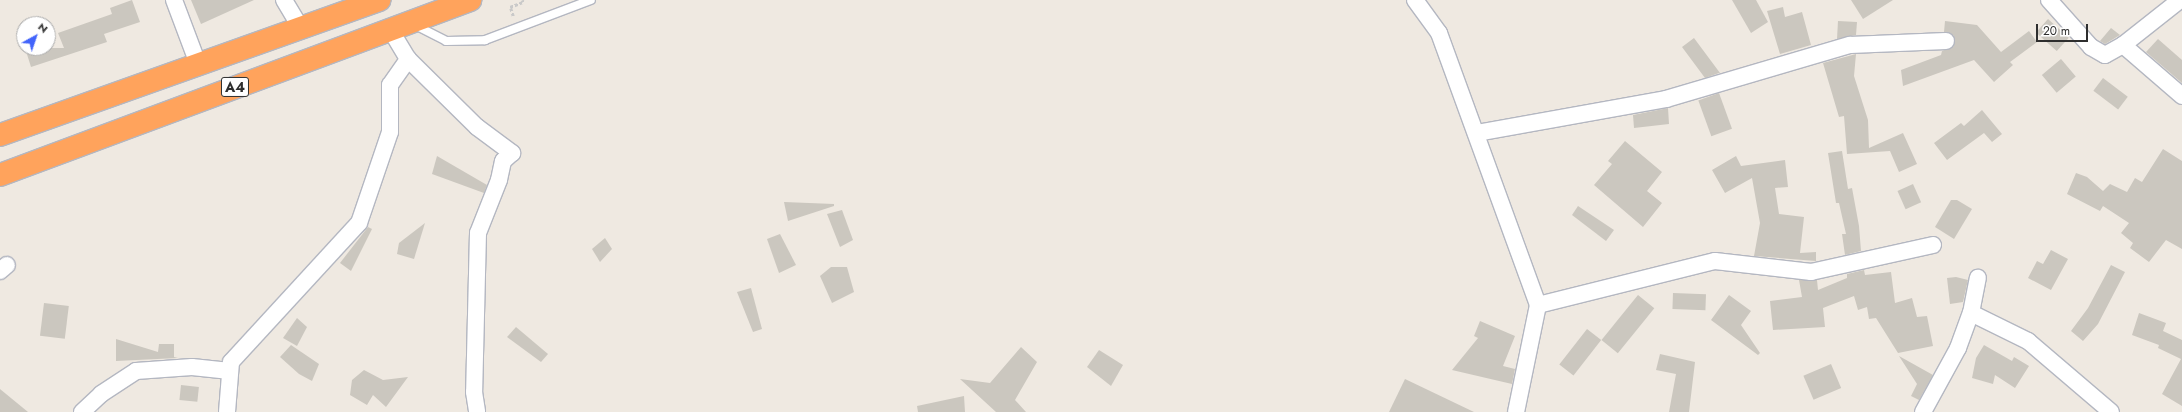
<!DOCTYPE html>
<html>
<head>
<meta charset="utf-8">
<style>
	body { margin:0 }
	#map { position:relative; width:2182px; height:412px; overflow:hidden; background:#efe9e1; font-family:Jost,sans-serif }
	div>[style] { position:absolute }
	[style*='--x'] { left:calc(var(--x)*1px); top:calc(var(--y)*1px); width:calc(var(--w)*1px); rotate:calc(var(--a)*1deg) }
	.building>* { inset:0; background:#cbc7bf; transform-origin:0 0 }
	.path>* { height:2.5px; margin-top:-1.25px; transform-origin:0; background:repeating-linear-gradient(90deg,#c9c9c9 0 3px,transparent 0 5px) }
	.roads { filter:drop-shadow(1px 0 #b4b7c1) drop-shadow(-1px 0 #b4b7c1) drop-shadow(0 1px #b4b7c1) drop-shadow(0 -1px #b4b7c1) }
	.lane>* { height:8px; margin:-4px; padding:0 4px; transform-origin:4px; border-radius:4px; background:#fff }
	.street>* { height:16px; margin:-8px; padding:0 8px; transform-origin:8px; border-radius:8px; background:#fff }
	.highway>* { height:22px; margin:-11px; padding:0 11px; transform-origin:11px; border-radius:11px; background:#ffa35c }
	span { translate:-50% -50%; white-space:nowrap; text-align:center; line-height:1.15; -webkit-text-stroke:3px #fff; paint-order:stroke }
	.shield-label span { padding:1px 3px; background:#fff; border:1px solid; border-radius:3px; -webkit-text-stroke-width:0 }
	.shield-label { font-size:14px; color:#2e2e2e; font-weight:700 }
	.north { position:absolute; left:16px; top:16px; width:40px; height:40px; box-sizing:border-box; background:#fff; border:1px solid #ababab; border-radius:50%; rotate:40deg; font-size:11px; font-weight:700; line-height:16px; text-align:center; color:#2e2e2e }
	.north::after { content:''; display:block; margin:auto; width:14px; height:18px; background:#4264fb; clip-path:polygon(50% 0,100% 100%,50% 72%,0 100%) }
	.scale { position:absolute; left:2036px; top:24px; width:52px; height:18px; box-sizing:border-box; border:2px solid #2e2e2e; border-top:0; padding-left:5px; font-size:12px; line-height:14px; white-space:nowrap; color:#2e2e2e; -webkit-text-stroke:3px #fff; paint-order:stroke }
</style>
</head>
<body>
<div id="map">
	<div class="building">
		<i style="clip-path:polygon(132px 0,140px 22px,104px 34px,107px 42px,31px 67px,25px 48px,64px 48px,58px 33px,112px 14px,110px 8px)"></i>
		<i style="clip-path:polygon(191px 0,254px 0,201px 24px)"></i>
		<i style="clip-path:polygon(1732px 0,1756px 0,1768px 22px,1751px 33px)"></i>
		<i style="clip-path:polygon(1851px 0,1893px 0,1863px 19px)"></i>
		<i style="clip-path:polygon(1783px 7px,1785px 17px,1802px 12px,1811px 45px,1780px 54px,1767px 11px)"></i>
		<i style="left:2048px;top:19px;width:28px;height:18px;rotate:42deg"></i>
		<i style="clip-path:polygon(1838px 21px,1857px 22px,1856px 35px,1837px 39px)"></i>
		<i style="clip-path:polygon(1945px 21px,1977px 25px,2001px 52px,2029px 31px,2037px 42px,2010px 62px,2013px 65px,1994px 82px,1974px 60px,1903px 86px,1901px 70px,1941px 55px,1942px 51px,1954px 46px,1954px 36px,1944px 32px)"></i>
		<i style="clip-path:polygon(2111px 28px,2120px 35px,2105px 44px,2100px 41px)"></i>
		<i style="clip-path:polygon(1694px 38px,1720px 73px,1719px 73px,1705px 78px,1682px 47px)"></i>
		<i style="clip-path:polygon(2158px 39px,2182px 60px,2182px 83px,2146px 52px)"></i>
		<i style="clip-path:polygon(1856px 54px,1854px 76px,1868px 120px,1869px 148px,1903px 133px,1917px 164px,1899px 172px,1890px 151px,1847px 154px,1844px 116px,1839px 117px,1823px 63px)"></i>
		<i style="left:2061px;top:59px;width:23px;height:25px;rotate:50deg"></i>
		<i style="left:2103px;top:78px;width:31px;height:16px;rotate:37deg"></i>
		<i style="left:1719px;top:93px;width:38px;height:22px;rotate:70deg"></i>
		<i style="clip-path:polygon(1668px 108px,1669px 124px,1634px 128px,1633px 115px)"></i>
		<i style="clip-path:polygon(1982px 110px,2002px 134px,1992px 142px,1984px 133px,1947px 160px,1934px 143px,1961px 123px,1964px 126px)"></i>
		<i style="clip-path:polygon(1625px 141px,1662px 172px,1647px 191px,1662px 203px,1643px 227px,1594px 185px,1612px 164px,1608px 161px)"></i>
		<i style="clip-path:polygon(2163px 149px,2182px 161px,2182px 249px,2166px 240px,2149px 262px,2130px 248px,2133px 243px,2121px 233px,2129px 223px,2103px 206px,2100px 211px,2067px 194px,2076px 173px,2087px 177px,2103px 191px,2110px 184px,2127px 192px,2135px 178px,2142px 182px)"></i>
		<i style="clip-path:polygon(1842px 151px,1848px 189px,1852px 188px,1859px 226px,1861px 251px,1845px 255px,1842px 234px,1846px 234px,1839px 203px,1836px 203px,1828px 153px)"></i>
		<i style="clip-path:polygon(437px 156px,487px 185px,484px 193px,432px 174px)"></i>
		<i style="clip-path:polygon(1736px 156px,1741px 166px,1785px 160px,1788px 187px,1775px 188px,1779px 214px,1804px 217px,1800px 253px,1816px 252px,1816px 261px,1754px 256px,1760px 223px,1752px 178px,1725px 193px,1712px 170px)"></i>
		<i style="left:1913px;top:184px;width:20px;height:17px;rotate:66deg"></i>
		<i style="clip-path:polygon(1951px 200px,1957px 200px,1972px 209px,1954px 239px,1935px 227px)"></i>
		<i style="clip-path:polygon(784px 202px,834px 204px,834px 206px,788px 221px)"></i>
		<i style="clip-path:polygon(1578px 206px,1614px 230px,1606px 241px,1572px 215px)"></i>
		<i style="clip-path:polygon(842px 210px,853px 240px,840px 247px,827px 214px)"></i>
		<i style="clip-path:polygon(425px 223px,414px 259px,397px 254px,399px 243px)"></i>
		<i style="clip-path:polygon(368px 227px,372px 229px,351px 271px,340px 263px)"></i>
		<i style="clip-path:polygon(780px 234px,796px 265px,779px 273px,767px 239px)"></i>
		<i style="clip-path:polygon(605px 238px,612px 249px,600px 262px,592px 249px)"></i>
		<i style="clip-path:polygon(2051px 250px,2068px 259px,2051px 290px,2028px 278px,2037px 261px,2043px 264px)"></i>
		<i style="clip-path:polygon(2111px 265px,2125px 272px,2098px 324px,2083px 341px,2071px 331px,2088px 308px)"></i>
		<i style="clip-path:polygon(831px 267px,847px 267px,854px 292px,832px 303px,820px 276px)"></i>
		<i style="clip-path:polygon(1864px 270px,1865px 275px,1891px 272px,1895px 303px,1912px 298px,1917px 317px,1927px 316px,1933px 346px,1898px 353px,1876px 318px,1869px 319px,1867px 307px,1858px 310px,1854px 296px,1823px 308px,1825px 327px,1773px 330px,1770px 301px,1802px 297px,1799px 280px,1817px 280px,1818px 290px,1847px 278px,1847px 274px)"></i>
		<i style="clip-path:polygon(1956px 277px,1968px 280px,1963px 302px,1950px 304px,1947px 278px)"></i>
		<i style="clip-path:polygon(751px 288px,762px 329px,753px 332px,737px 292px)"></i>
		<i style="left:1673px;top:293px;width:33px;height:16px;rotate:2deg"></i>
		<i style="left:1638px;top:295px;width:21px;height:58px;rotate:39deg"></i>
		<i style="clip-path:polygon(1729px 295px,1751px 311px,1741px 325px,1760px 353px,1758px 355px,1711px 320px)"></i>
		<i style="left:44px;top:303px;width:25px;height:33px;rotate:7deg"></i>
		<i style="clip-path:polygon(2139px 313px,2166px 323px,2163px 331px,2182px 340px,2182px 406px,2162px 394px,2181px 359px,2158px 348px,2159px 345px,2132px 335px)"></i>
		<i style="clip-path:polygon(297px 318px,307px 327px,297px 346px,283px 338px)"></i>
		<i style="clip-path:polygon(1480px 321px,1515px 336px,1503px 366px,1515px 369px,1512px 384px,1452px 370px,1478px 338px,1474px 336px)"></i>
		<i style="clip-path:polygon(516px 327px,548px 354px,541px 362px,507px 337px)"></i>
		<i style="left:1587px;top:329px;width:18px;height:45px;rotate:38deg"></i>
		<i style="clip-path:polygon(116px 339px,158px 352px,159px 344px,174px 344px,174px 357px,178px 358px,116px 361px)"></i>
		<i style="clip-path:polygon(291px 345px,319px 364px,312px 381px,299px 374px,280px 357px)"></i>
		<i style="clip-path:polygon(1984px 345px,2012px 361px,2014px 357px,2029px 366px,2015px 388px,1995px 375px,1993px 384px,1972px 378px,1976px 358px)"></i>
		<i style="clip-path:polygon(1021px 347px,1037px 362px,1015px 400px,1026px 412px,996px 412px,960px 379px,990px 383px)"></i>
		<i style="clip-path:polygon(1099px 350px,1123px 365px,1111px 386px,1087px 367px)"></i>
		<i style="clip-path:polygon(1660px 354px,1695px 362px,1689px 412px,1669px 412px,1676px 374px,1656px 370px)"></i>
		<i style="clip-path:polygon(1899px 356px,1933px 375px,1919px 400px,1911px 396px,1917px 384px)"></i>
		<i style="left:1831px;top:364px;width:26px;height:30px;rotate:67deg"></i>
		<i style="clip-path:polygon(364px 370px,383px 380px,408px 377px,386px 407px,373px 395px,367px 405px,350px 395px,352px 380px)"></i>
		<i style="clip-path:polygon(1405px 379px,1474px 412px,1389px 412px)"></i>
		<i style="left:181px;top:385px;width:18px;height:15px;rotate:6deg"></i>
		<i style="clip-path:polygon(0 389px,28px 412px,0 412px)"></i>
		<i style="clip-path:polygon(964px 396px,965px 412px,918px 412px,917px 406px)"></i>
	</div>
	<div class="path">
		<i style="--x:513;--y:16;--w:9;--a:-108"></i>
		<i style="--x:510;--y:7;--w:14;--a:-21"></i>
		<i style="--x:523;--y:2;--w:2;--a:-117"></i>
	</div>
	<div class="roads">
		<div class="lane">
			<i style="--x:413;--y:24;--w:37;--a:27"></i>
			<i style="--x:446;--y:41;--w:39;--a:-1"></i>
			<i style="--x:485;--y:40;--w:113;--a:-20.7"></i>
		</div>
		<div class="street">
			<i style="--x:174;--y:0;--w:68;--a:69.4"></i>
			<i style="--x:284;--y:0;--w:33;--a:59"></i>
			<i style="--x:1415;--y:0;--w:41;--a:54"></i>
			<i style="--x:1439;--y:33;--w:289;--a:70"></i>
			<i style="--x:1538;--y:305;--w:109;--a:101.6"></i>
			<i style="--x:2049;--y:0;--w:63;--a:48.2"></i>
			<i style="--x:2091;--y:47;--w:16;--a:30"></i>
			<i style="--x:2105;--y:55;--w:21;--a:-29"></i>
			<i style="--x:2123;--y:45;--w:73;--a:-38.3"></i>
			<i style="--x:2123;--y:45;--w:78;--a:40.8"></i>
			<i style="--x:408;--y:59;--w:97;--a:44.6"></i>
			<i style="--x:477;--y:127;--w:44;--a:36.6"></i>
			<i style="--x:512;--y:153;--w:12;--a:138"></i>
			<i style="--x:503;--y:161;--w:19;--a:102"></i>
			<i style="--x:499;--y:180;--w:57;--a:111.6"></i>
			<i style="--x:478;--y:233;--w:159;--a:91.4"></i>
			<i style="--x:474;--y:392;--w:20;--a:81"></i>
			<i style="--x:1477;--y:133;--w:192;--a:-10.2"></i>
			<i style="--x:1666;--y:99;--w:192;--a:-16.4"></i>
			<i style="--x:1850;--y:45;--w:96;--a:-2.4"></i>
			<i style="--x:0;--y:271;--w:9;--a:-41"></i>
			<i style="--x:1538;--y:305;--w:182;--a:-14"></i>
			<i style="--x:1715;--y:261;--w:97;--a:6.5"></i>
			<i style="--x:1811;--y:272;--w:125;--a:-12.5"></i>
			<i style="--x:1971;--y:313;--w:64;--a:26.2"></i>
			<i style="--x:2028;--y:341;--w:109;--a:40.5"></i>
			<i style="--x:82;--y:412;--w:26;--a:-43"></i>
			<i style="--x:101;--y:394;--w:42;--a:-33.3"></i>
			<i style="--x:136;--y:371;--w:56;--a:-4.1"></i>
			<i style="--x:192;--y:367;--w:38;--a:6"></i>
			<i style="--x:227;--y:412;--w:50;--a:-85.4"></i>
			<i style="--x:231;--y:362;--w:189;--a:-47.4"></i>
			<i style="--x:359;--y:223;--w:96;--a:-71.2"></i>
			<i style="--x:390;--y:132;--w:47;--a:-90"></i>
			<i style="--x:390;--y:85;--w:32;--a:-55"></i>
			<i style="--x:408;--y:59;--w:35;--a:-121"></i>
			<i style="--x:1923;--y:412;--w:73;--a:-61.3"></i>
			<i style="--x:1958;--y:348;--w:37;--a:-70"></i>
			<i style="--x:1971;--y:313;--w:36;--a:-79"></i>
		</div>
		<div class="highway">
			<i style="--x:0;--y:135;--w:403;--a:-19.6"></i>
			<i style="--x:0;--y:175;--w:502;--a:-20.42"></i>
		</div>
	</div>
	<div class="shield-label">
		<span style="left:235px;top:87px">A4</span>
	</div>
	<div class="north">N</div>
	<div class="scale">20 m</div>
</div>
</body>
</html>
